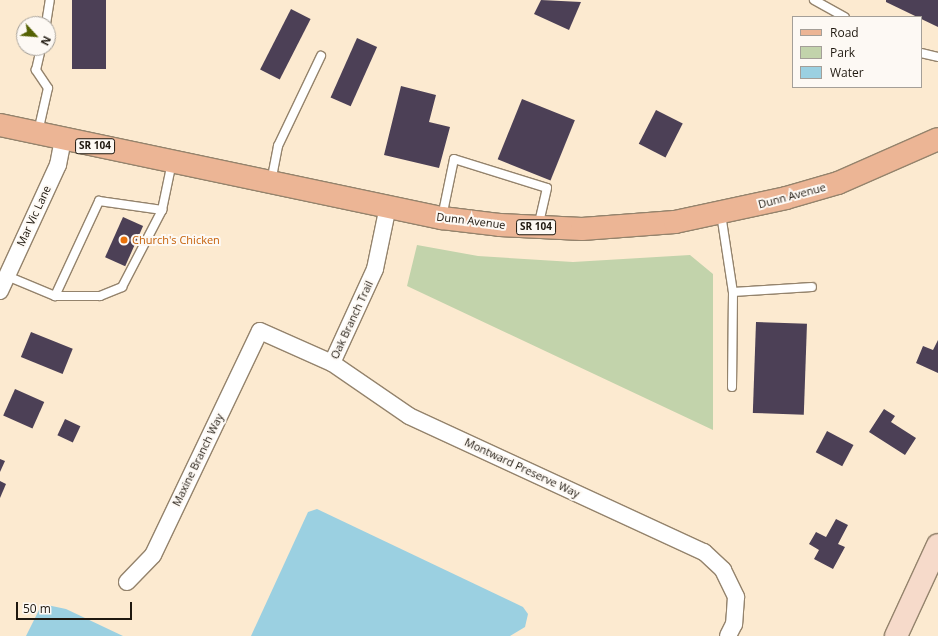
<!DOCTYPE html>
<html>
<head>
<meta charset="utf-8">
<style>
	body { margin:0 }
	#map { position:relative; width:938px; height:636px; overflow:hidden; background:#fcead0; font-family:"Open Sans",sans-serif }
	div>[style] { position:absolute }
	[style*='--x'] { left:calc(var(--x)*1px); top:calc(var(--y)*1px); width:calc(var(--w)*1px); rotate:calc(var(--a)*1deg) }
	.green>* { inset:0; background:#c2d3ab }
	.water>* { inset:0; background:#9bd0e1 }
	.building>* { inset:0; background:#4c4056; transform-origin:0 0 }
	.roads { filter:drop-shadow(1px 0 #94836c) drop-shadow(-1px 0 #94836c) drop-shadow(0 1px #94836c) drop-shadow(0 -1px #94836c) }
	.lane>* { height:8px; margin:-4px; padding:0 4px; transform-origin:4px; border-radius:4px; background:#fff }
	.street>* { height:16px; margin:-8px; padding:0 8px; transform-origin:8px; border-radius:8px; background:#fff }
	.secondary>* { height:22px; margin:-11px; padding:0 11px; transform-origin:11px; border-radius:11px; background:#f6daca }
	.primary>* { height:22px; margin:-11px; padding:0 11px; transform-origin:11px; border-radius:11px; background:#ecb595 }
	.dots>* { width:11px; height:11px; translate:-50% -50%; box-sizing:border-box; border:2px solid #fdf9f4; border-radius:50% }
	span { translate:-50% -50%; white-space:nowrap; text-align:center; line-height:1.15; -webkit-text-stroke:4px #fdf9f4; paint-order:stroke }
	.shield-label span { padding:1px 3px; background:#fdf9f4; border:1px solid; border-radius:3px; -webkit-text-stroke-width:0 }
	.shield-label { font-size:10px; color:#1f180f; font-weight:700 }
	.street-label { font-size:11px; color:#1f180f }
	.food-label { font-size:11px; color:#c56008 }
	.left { translate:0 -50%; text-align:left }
	.legend { position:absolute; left:792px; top:16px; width:130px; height:72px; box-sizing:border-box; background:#fdf9f4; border:1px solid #a49f98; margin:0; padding:5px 7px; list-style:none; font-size:12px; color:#1f180f }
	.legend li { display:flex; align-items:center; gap:8px; height:20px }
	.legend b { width:20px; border:1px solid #a49f98 }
	.north { position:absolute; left:16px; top:16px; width:40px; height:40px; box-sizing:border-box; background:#fdf9f4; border:1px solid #a49f98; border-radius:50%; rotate:116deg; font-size:11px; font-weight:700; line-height:16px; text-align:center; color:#1f180f }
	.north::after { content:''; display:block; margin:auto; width:14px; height:18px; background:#546102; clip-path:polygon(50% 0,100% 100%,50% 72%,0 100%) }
	.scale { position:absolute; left:16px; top:602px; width:116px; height:18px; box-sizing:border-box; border:2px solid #1f180f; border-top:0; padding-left:5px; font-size:12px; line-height:14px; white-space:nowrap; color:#1f180f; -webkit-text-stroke:3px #fdf9f4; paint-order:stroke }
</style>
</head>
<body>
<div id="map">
	<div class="green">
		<i style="clip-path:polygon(417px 245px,478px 256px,573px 262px,690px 255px,713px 274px,713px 430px,407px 286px)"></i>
	</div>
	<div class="water">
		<i style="clip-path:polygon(317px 509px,523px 607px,528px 614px,525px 627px,510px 636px,251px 636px,308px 512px)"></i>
		<i style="clip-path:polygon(47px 605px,66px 609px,123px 636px,26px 636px,40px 608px)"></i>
	</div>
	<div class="building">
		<i style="left:72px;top:0;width:34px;height:69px"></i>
		<i style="clip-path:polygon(541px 0,581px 2px,569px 30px,534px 14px)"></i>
		<i style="clip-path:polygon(886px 0,938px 0,938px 27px,886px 2px)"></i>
		<i style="left:291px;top:9px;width:22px;height:68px;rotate:27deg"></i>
		<i style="left:357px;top:38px;width:22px;height:65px;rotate:24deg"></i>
		<i style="clip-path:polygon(401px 86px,436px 95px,429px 122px,450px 127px,439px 168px,384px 155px)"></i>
		<i style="left:522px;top:99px;width:57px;height:65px;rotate:22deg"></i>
		<i style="left:656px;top:110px;width:30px;height:38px;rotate:27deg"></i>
		<i style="left:123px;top:217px;width:22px;height:44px;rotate:24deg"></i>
		<i style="left:756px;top:322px;width:51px;height:91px;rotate:2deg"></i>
		<i style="left:31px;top:332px;width:45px;height:27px;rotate:22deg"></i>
		<i style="clip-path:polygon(938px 340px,938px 373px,916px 363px,923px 346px,933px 350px)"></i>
		<i style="left:15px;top:389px;width:32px;height:29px;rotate:24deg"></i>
		<i style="clip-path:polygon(884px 409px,895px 416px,891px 422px,916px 438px,905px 455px,869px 432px)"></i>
		<i style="left:65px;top:419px;width:17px;height:18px;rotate:25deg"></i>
		<i style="left:827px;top:431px;width:30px;height:24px;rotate:28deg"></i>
		<i style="clip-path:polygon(0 459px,5px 461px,0 472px)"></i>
		<i style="clip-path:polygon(0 481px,6px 484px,0 498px)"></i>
		<i style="clip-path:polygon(836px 519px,848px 525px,838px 544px,845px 547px,833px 569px,814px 559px,819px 550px,809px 544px,816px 532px,826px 537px)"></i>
	</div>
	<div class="roads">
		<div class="lane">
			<i style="--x:814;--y:0;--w:35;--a:29"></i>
			<i style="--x:46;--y:24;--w:24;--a:-81"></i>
			<i style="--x:921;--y:53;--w:17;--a:13"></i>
			<i style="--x:38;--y:132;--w:45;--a:-77.2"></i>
			<i style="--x:48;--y:88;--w:22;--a:-124"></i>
			<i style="--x:36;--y:70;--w:23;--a:-77"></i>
			<i style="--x:271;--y:182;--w:37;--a:-79"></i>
			<i style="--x:278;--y:146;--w:100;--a:-64.5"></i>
			<i style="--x:721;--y:214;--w:79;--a:81.3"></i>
			<i style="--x:733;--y:292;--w:95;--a:90.6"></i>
			<i style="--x:442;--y:217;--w:59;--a:-78.3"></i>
			<i style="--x:454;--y:159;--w:97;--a:17.3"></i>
			<i style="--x:547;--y:188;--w:39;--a:103"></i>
			<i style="--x:7;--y:276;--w:52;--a:22.6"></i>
			<i style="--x:55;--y:296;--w:45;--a:0"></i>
			<i style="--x:100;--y:296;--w:24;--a:-22"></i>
			<i style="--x:122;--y:287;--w:87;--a:-62.5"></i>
			<i style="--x:162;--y:210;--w:49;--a:-78.2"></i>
			<i style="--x:733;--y:292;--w:79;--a:-3.6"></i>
			<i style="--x:55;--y:296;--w:105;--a:-65.1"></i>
			<i style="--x:99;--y:201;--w:64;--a:8.1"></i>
		</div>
		<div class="street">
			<i style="--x:0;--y:291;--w:139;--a:-65.3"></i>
			<i style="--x:58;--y:165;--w:26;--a:-79"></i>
			<i style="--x:332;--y:363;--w:103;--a:-65.4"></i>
			<i style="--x:375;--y:269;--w:64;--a:-78.3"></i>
			<i style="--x:127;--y:582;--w:37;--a:-46"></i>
			<i style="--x:153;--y:555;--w:248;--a:-64.5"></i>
			<i style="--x:260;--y:331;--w:79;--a:24"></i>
			<i style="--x:332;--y:363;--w:93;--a:34.5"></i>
			<i style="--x:409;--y:416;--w:325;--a:24.8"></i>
			<i style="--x:704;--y:552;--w:26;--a:43"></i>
			<i style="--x:723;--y:570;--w:30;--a:64"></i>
			<i style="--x:736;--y:597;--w:27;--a:94"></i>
			<i style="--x:734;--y:624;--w:13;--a:117"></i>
		</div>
		<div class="secondary">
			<i style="--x:896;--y:636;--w:100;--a:-65.2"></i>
		</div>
		<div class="primary">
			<i style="--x:0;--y:125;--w:452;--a:11.9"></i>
			<i style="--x:442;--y:218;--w:58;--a:6.9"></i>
			<i style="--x:500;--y:225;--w:82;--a:2.8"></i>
			<i style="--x:582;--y:229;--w:93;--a:-4.3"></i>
			<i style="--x:675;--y:222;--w:114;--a:-12.2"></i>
			<i style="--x:786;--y:198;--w:54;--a:-16.1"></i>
			<i style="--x:838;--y:183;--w:109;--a:-23.7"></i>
		</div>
	</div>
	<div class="dots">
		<i style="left:124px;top:240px;background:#e8710a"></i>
	</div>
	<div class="shield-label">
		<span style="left:95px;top:146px">SR 104</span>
		<span style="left:536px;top:227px">SR 104</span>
	</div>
	<div class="street-label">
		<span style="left:792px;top:196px;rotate:-15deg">Dunn Avenue</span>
		<span style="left:34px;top:216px;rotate:-65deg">Mar Vic Lane</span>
		<span style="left:471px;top:221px;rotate:7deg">Dunn Avenue</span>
		<span style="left:352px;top:320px;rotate:-65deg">Oak Branch Trail</span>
		<span style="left:198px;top:460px;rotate:-64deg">Maxine Branch Way</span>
		<span style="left:522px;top:468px;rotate:25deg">Montward Preserve Way</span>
	</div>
	<div class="food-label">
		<span class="left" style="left:132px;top:240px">Church's Chicken</span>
	</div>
	<ul class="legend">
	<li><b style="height:5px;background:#ecb595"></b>Road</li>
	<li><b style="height:11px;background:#c2d3ab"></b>Park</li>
	<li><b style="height:11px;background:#9bd0e1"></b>Water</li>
	</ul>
	<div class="north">N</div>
	<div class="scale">50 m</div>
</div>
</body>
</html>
